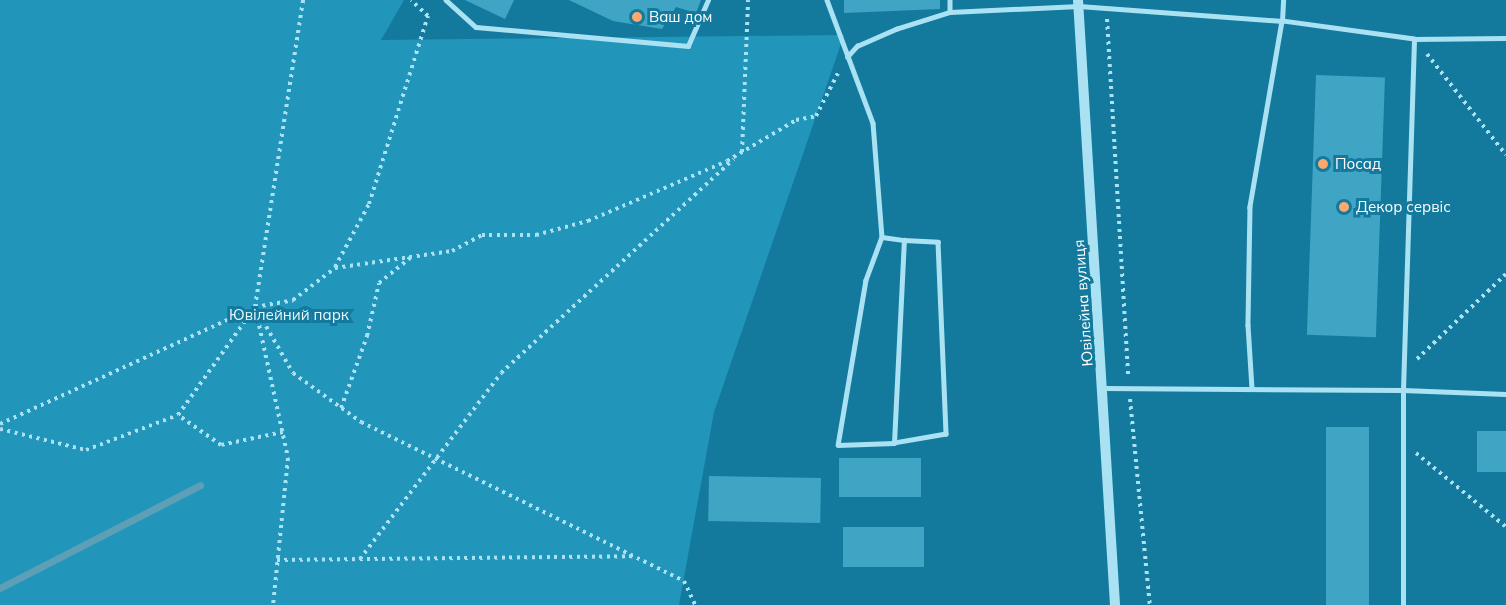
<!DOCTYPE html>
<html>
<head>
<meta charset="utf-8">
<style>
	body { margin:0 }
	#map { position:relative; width:1506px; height:605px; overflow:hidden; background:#137a9e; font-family:Mulish,sans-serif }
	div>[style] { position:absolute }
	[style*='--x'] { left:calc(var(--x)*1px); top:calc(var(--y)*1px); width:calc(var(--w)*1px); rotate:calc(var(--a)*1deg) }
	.green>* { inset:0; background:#2295bb }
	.stream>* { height:7px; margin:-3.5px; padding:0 3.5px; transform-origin:3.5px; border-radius:3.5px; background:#5c9fb6 }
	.building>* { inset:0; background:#40a5c5; transform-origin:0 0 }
	.path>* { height:4px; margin-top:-2px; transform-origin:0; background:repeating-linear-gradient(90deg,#aae2f4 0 3px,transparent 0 7.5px) }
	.service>* { height:4.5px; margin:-2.25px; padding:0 2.25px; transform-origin:2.25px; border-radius:2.25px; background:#aae2f4 }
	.tertiary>* { height:10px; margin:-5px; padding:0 5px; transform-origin:5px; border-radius:5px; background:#aae2f4 }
	.dots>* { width:16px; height:16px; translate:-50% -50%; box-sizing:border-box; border:3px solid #137a9e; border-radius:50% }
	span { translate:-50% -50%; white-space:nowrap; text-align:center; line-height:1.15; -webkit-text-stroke:6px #137a9e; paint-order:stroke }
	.poi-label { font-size:15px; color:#fff }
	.left { translate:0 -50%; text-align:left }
	.street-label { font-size:15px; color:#fff }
	.park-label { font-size:15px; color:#e8f9fe }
</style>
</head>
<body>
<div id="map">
	<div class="green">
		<i style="clip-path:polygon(0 0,404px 0,381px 40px,844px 35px,714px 412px,679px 605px,0 605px)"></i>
	</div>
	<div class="stream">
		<i style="--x:0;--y:588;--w:225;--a:-27.2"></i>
	</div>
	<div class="building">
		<i style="clip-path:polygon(465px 0,514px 0,505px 19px)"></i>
		<i style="clip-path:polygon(569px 0,701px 0,696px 13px,676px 7px,662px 29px,613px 21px)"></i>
		<i style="clip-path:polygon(844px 0,940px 0,940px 9px,844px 13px)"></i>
		<i style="left:1316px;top:75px;width:69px;height:260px;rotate:2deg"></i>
		<i style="left:1326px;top:427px;width:43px;height:178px"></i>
		<i style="left:1477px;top:431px;width:29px;height:41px"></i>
		<i style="left:921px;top:458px;width:39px;height:82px;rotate:90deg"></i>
		<i style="left:709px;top:476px;width:112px;height:45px;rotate:1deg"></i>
		<i style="left:924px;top:527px;width:40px;height:81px;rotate:90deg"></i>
	</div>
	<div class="path">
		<i style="--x:1107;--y:19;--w:359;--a:86.6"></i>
		<i style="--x:1427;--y:54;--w:128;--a:52"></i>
		<i style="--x:742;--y:152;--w:152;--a:-87.7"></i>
		<i style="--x:335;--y:267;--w:72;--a:-61.6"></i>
		<i style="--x:369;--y:204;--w:197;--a:-72.6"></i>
		<i style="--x:428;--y:16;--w:23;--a:-137"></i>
		<i style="--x:255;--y:307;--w:76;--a:60.1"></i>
		<i style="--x:293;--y:373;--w:84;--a:35.8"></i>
		<i style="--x:361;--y:422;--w:360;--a:26.2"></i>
		<i style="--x:684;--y:581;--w:26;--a:65"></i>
		<i style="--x:256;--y:311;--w:150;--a:77.7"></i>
		<i style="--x:288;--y:458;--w:148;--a:95.8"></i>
		<i style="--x:1417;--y:359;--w:123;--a:-43.7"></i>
		<i style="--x:1130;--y:399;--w:207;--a:84.5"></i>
		<i style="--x:341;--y:408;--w:77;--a:-70.1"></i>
		<i style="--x:367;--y:336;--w:54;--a:-77.2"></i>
		<i style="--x:379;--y:283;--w:40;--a:-39"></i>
		<i style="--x:0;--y:424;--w:281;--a:-24.6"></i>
		<i style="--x:255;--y:307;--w:311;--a:-81.1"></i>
		<i style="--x:0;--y:429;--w:89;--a:13.7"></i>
		<i style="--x:86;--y:450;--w:98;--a:-20.8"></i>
		<i style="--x:283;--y:432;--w:63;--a:168.2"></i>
		<i style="--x:221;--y:445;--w:52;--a:-145.1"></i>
		<i style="--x:178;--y:415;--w:133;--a:-54.5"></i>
		<i style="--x:255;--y:307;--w:39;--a:-10"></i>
		<i style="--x:293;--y:300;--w:53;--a:-37.3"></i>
		<i style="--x:335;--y:268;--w:118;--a:-8.3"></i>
		<i style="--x:452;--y:251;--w:34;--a:-28"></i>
		<i style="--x:482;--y:235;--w:54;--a:0"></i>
		<i style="--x:536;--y:235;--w:54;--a:-15.1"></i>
		<i style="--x:588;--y:221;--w:151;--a:-23.3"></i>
		<i style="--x:727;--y:161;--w:80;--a:-30.7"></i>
		<i style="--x:796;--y:120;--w:20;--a:-11"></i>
		<i style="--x:816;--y:116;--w:51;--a:-62.9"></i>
		<i style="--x:1416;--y:453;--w:117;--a:39.4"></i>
		<i style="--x:360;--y:559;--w:233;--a:-52.8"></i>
		<i style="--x:501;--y:373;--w:316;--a:-42.6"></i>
		<i style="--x:277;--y:560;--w:357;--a:-0.6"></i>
	</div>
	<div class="service">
		<i style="--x:446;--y:0;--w:40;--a:42"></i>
		<i style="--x:476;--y:27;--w:213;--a:5.1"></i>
		<i style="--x:688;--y:46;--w:50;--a:-66.5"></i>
		<i style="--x:827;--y:0;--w:131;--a:69.5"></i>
		<i style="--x:873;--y:123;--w:114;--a:85.5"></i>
		<i style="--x:882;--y:237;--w:46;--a:110.4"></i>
		<i style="--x:866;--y:280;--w:167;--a:99.6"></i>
		<i style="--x:838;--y:445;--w:56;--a:-2"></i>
		<i style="--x:894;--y:443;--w:203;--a:-87.2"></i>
		<i style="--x:904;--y:240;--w:34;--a:3"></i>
		<i style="--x:938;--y:242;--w:192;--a:87.6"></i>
		<i style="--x:946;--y:434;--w:53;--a:170.2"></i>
		<i style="--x:950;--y:0;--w:12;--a:90"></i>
		<i style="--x:950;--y:12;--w:129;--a:-2.7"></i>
		<i style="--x:1079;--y:6;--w:204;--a:4.2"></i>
		<i style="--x:1282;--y:21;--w:189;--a:99.8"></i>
		<i style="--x:1250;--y:207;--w:118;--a:91"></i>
		<i style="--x:1248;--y:325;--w:63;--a:86.4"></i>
		<i style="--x:1414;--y:39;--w:92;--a:-0.6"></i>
		<i style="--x:847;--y:57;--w:15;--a:-48"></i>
		<i style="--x:857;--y:46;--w:43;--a:-23.6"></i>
		<i style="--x:896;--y:29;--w:57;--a:-17.5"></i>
		<i style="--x:882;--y:237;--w:22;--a:8"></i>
		<i style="--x:1103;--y:388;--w:300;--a:0.4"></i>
		<i style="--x:1403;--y:390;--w:351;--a:-88.2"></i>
		<i style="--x:1414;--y:39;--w:133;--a:-172.2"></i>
		<i style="--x:1282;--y:21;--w:21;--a:-87"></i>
		<i style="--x:1403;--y:605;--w:215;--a:-90"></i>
		<i style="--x:1403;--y:390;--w:103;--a:2.2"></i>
	</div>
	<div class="tertiary">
		<i style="--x:1078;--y:0;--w:606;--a:86.5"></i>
	</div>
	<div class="dots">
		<i style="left:637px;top:17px;background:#ffa86d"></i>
		<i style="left:1323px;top:164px;background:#ffa86d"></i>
		<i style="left:1344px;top:207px;background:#ffa86d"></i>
	</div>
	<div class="poi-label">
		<span class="left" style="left:649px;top:17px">Ваш дом</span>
		<span class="left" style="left:1335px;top:164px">Посад</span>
		<span class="left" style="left:1356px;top:207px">Декор сервіс</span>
	</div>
	<div class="street-label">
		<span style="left:1083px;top:303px;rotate:-94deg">Ювілейна вулиця</span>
	</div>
	<div class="park-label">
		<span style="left:289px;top:315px">Ювілейний парк</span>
	</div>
</div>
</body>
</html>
